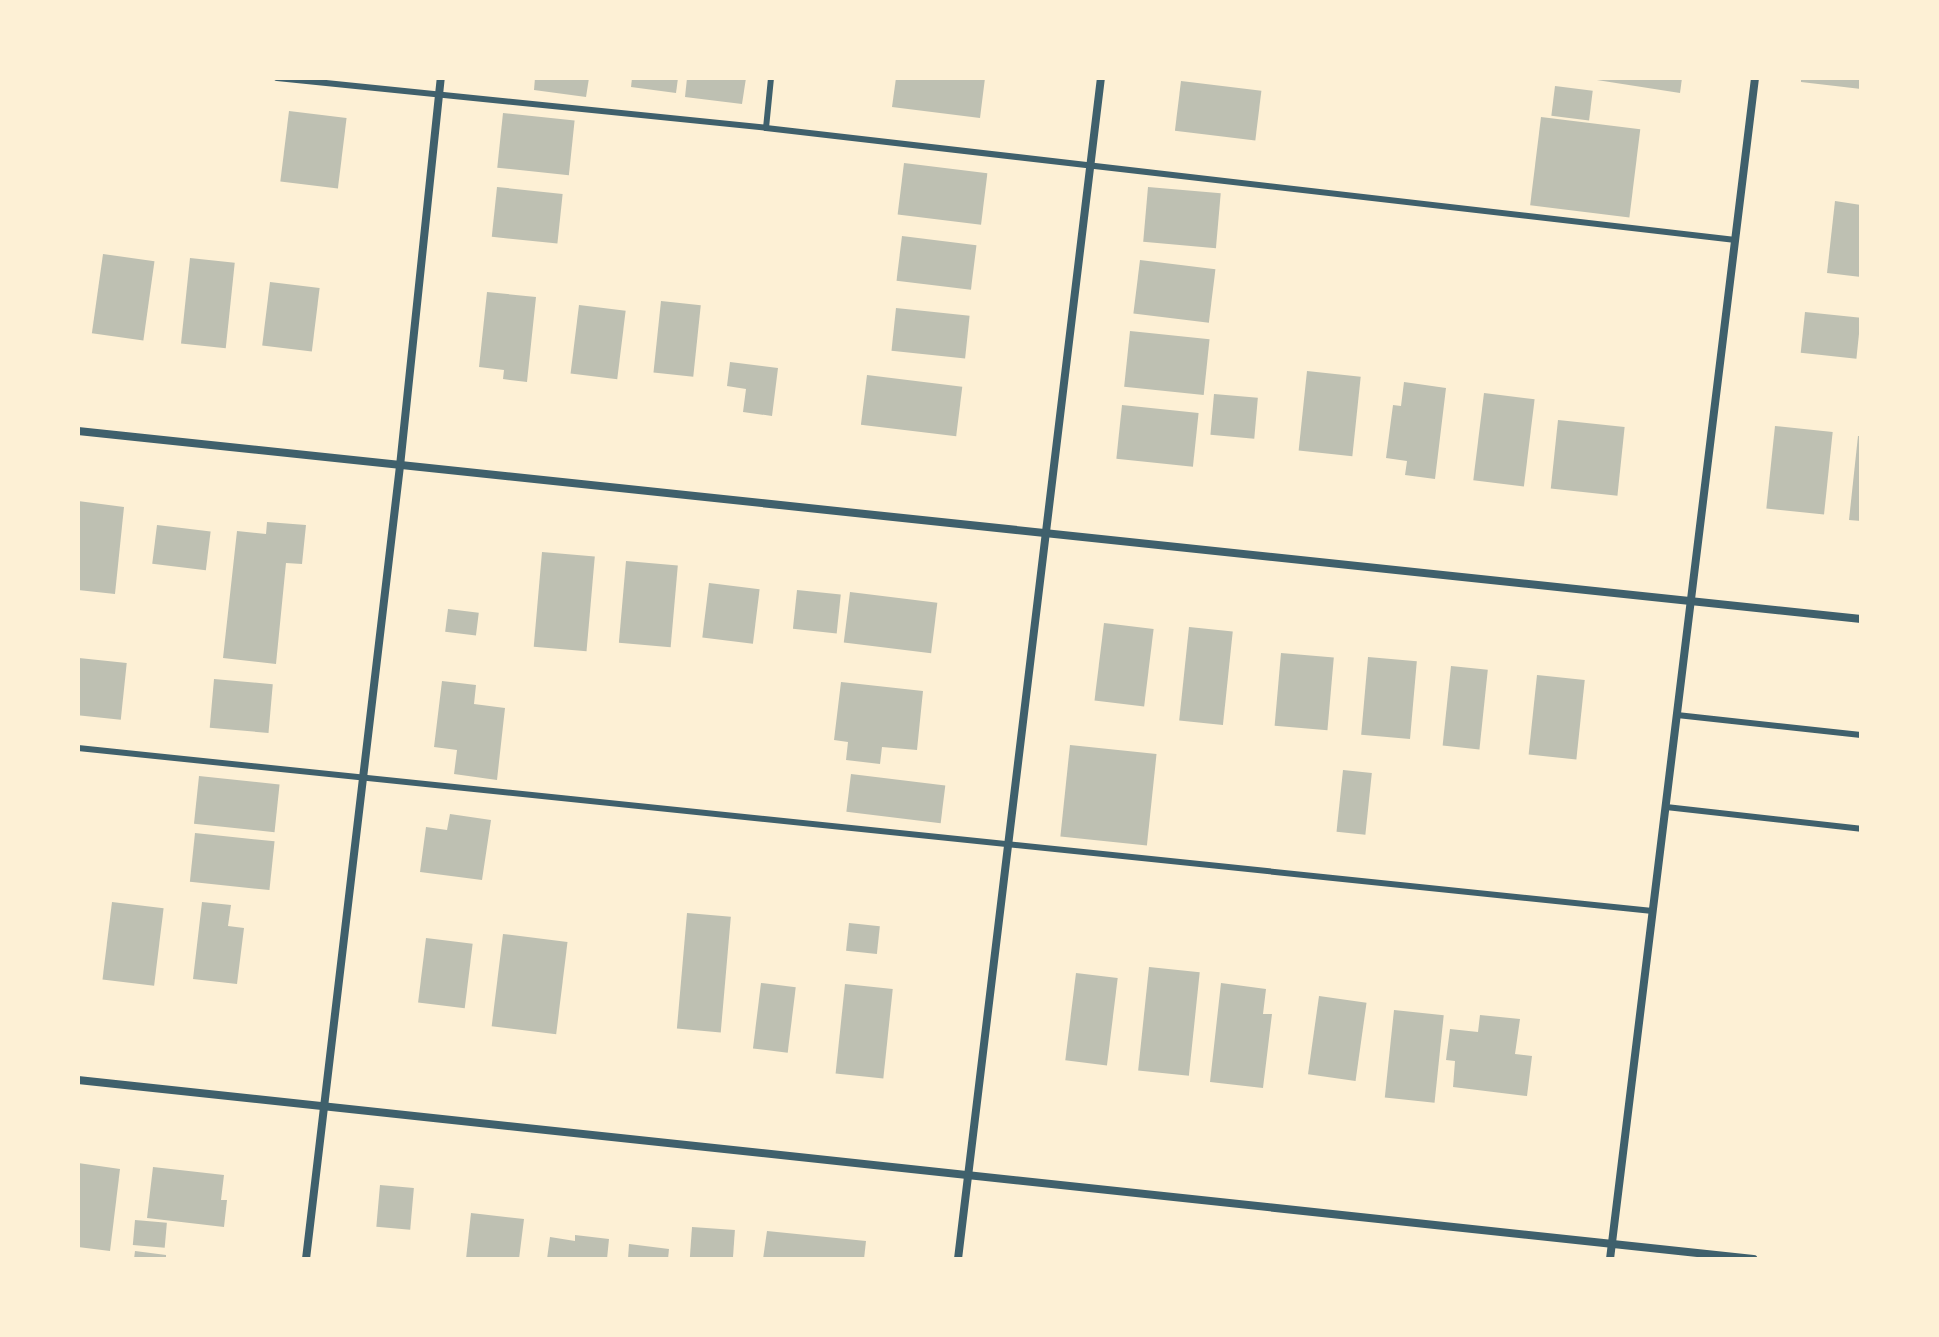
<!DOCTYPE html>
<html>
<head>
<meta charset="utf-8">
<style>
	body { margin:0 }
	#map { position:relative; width:1939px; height:1337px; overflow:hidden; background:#fdf0d5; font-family:"PT Serif",serif }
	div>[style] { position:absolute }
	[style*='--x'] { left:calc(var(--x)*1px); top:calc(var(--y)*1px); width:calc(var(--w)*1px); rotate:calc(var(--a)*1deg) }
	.building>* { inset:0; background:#bec0b2; transform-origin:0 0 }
	.service>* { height:6px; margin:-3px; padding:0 3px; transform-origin:3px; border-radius:3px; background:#3f606c }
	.minor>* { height:8px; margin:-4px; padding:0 4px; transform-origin:4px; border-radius:4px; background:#3f606c }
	span { translate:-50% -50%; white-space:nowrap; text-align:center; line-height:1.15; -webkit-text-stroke:6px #fdf0d5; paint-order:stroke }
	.frame { position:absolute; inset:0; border:80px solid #fdf0d5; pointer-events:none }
</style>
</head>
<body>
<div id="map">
	<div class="building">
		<i style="clip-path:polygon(535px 78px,589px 78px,586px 97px,534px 90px)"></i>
		<i style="clip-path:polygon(632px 78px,678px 78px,676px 93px,631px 87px)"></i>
		<i style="clip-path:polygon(687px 78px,746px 78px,742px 104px,685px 97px)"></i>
		<i style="clip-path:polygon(896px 78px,985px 78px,980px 118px,892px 107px)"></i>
		<i style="clip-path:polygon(1584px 78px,1682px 78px,1680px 93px)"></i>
		<i style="clip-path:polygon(1801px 78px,1861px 78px,1861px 89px,1801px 82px)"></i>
		<i style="left:1181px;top:81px;width:81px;height:50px;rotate:7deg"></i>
		<i style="left:1555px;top:86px;width:38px;height:30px;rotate:7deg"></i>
		<i style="left:289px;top:111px;width:58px;height:71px;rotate:7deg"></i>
		<i style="left:503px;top:113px;width:72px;height:55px;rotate:6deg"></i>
		<i style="left:1541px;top:117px;width:100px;height:89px;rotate:7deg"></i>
		<i style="left:904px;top:163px;width:84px;height:52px;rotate:7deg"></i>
		<i style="left:497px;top:187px;width:66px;height:50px;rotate:6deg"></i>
		<i style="left:1148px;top:187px;width:73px;height:55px;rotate:5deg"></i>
		<i style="clip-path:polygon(1835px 201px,1861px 205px,1861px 277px,1827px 273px)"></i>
		<i style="left:902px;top:236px;width:75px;height:45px;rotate:7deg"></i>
		<i style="left:103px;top:254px;width:52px;height:80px;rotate:8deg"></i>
		<i style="left:190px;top:258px;width:45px;height:86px;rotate:6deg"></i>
		<i style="left:1140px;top:260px;width:76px;height:54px;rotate:7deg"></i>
		<i style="left:270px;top:282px;width:50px;height:64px;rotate:7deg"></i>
		<i style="clip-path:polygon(487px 292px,536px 297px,527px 382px,503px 379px,504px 370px,479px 367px)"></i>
		<i style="left:661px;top:301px;width:40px;height:72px;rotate:6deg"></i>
		<i style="left:579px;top:305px;width:47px;height:69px;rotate:7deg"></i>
		<i style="left:896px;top:308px;width:74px;height:43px;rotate:6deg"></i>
		<i style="left:1805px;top:312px;width:56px;height:41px;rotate:6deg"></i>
		<i style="left:1130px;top:331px;width:80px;height:56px;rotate:6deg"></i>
		<i style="clip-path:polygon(730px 362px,778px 368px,772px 416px,743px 412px,746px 389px,727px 386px)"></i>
		<i style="left:1307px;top:371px;width:54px;height:80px;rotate:6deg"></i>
		<i style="left:867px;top:375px;width:96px;height:50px;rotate:7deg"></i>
		<i style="clip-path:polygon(1404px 382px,1446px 388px,1435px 479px,1405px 475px,1407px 461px,1386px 458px,1393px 405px,1401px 406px)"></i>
		<i style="left:1484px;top:393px;width:51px;height:88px;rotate:7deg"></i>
		<i style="left:1214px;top:394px;width:44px;height:41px;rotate:5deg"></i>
		<i style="left:1122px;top:405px;width:77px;height:54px;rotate:6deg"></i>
		<i style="left:1558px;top:420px;width:67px;height:69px;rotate:6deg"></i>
		<i style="left:1775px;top:426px;width:58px;height:83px;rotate:6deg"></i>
		<i style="clip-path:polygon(1858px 436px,1861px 436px,1861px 521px,1849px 520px)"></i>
		<i style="clip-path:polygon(78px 501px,124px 507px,115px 594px,78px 590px)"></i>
		<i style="clip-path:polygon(267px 522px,306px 525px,302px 564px,286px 563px,276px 664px,223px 658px,237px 531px,266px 534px)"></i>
		<i style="left:157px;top:525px;width:54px;height:39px;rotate:7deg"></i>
		<i style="left:542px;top:552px;width:53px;height:95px;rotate:5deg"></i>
		<i style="left:626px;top:561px;width:52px;height:82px;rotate:5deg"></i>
		<i style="left:709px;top:583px;width:51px;height:55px;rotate:7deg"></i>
		<i style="left:797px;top:590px;width:44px;height:39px;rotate:6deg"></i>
		<i style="left:850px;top:592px;width:88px;height:51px;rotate:7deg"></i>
		<i style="left:448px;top:609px;width:31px;height:23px;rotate:7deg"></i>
		<i style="left:1104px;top:623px;width:50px;height:78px;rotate:7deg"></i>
		<i style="left:1189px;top:627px;width:44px;height:94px;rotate:6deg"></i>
		<i style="left:1281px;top:653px;width:53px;height:73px;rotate:5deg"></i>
		<i style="left:1368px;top:657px;width:49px;height:78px;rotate:5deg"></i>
		<i style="left:79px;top:658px;width:48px;height:57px;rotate:6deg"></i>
		<i style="left:1451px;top:666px;width:37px;height:80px;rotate:6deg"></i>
		<i style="left:1537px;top:675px;width:48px;height:80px;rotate:6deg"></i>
		<i style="left:214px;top:679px;width:59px;height:49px;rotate:5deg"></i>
		<i style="clip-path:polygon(442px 681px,476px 685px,474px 704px,505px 708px,497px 780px,454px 774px,457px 750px,434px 747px)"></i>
		<i style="clip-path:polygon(841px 682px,923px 691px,917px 750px,882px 747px,880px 764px,846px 760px,848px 742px,834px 740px)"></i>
		<i style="left:1070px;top:745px;width:87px;height:92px;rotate:6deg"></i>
		<i style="left:1343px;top:770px;width:29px;height:62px;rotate:6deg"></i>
		<i style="left:851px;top:774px;width:95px;height:38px;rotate:7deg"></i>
		<i style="left:199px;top:776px;width:81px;height:48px;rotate:6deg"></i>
		<i style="clip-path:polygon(450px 814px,491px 820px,482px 880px,420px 872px,426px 827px,447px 830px)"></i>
		<i style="left:195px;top:833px;width:80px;height:49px;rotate:6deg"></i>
		<i style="left:112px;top:902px;width:52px;height:78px;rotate:7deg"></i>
		<i style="clip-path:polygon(202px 902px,231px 905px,228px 926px,244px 928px,237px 984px,193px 979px)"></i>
		<i style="left:687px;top:913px;width:44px;height:116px;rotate:5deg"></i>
		<i style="left:849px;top:923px;width:31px;height:28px;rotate:6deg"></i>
		<i style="left:503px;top:934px;width:65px;height:93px;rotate:7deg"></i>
		<i style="left:426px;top:938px;width:47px;height:65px;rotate:7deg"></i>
		<i style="left:1149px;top:967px;width:51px;height:104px;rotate:6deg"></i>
		<i style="left:1076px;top:973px;width:42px;height:88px;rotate:7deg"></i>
		<i style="left:761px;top:983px;width:35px;height:66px;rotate:7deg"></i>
		<i style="clip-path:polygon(1221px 983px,1266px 989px,1263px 1014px,1272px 1014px,1263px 1088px,1210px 1082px)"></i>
		<i style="left:845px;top:984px;width:48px;height:90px;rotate:6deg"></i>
		<i style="left:1319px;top:996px;width:48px;height:79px;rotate:8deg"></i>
		<i style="left:1394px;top:1010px;width:50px;height:88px;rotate:6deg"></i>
		<i style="clip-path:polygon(1480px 1015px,1520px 1019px,1515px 1054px,1532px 1056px,1527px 1096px,1453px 1087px,1455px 1061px,1446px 1060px,1450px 1029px,1478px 1032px)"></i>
		<i style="clip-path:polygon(78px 1163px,120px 1169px,110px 1251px,78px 1247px)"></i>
		<i style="clip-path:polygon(153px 1167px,224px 1175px,221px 1200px,227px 1200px,224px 1227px,147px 1218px)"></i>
		<i style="left:380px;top:1185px;width:34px;height:42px;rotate:5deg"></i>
		<i style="clip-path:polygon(471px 1213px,524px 1219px,519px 1259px,466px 1259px)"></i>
		<i style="left:135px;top:1220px;width:32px;height:25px;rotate:5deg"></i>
		<i style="left:692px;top:1227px;width:43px;height:32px;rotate:4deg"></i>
		<i style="clip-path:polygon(767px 1231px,866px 1241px,864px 1259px,763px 1259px)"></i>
		<i style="clip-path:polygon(575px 1235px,609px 1239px,607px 1259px,547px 1259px,550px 1237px,575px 1241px)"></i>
		<i style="clip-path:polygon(629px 1244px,669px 1249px,668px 1259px,628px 1259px)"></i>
		<i style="clip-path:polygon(135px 1251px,166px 1255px,166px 1259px,134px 1259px)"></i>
	</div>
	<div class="service">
		<i style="--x:277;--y:78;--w:492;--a:5.8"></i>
		<i style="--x:766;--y:128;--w:976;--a:6.59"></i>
		<i style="--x:766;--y:128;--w:50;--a:-84.3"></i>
		<i style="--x:1677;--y:715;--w:185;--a:6.2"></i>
		<i style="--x:78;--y:748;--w:1583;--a:5.91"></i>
		<i style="--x:1666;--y:807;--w:196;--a:6.4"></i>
	</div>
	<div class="minor">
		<i style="--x:78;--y:431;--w:1793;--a:6.02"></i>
		<i style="--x:78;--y:1080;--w:1685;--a:6.1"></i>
		<i style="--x:306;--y:1259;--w:799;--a:-83.24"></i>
		<i style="--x:400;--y:466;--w:390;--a:-84"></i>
		<i style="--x:958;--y:1259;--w:1190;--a:-83.1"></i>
		<i style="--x:1610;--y:1259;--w:1190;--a:-83"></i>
	</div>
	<div class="frame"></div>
</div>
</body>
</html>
